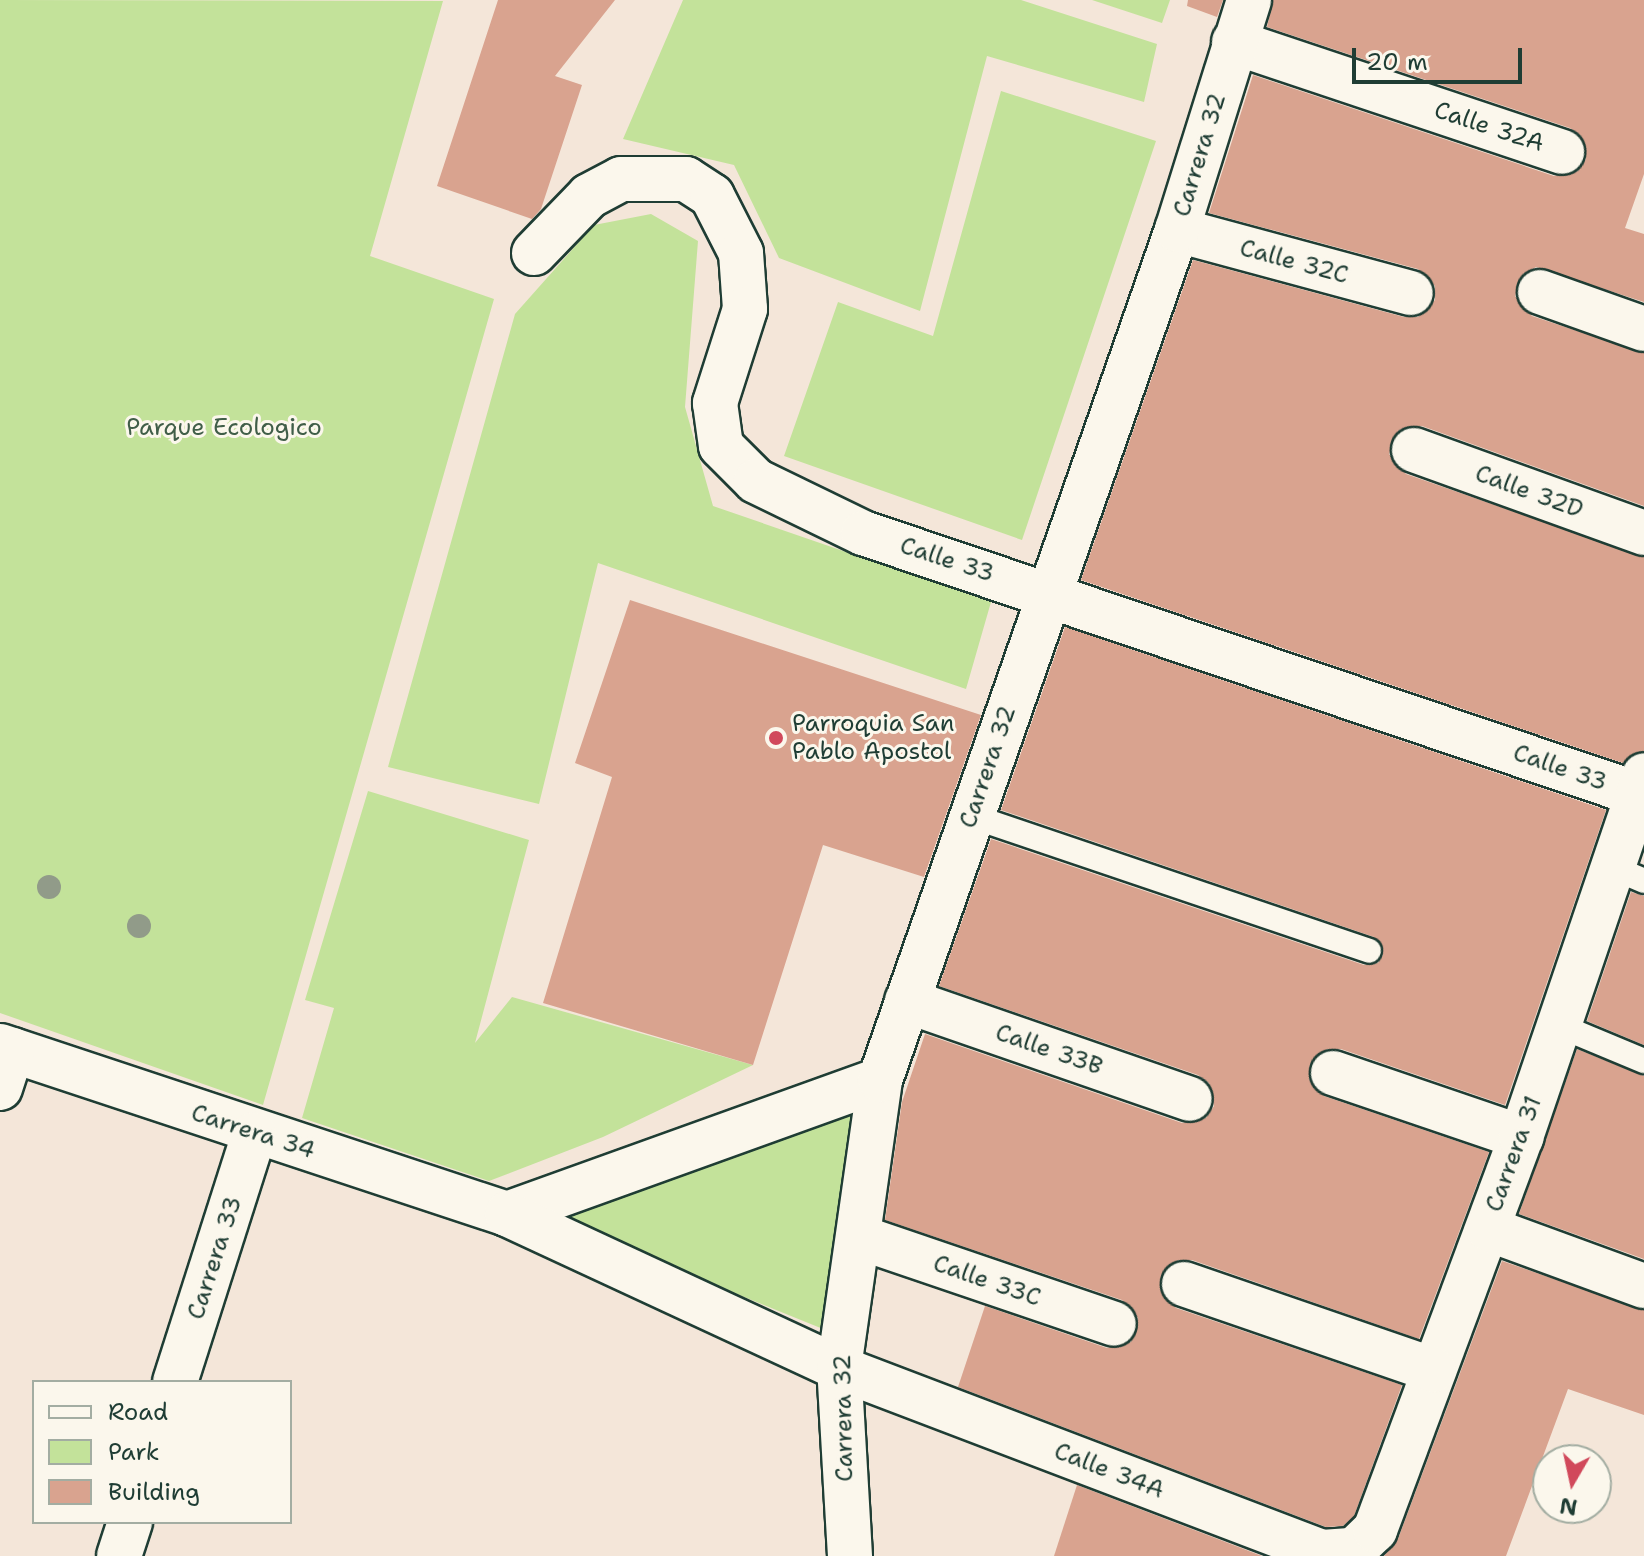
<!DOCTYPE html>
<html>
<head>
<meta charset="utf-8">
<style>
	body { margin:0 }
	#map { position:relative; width:1644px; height:1556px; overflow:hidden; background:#f4e6d9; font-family:"Shantell Sans",sans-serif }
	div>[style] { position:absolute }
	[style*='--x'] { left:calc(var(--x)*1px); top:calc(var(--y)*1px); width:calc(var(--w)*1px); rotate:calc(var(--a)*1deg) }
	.green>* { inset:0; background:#c3e29a }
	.building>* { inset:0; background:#d9a38f }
	.roads { filter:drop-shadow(2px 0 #1f3d34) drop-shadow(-2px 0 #1f3d34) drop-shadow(0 2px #1f3d34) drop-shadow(0 -2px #1f3d34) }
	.lane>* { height:24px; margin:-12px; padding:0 12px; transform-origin:12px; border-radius:12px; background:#fbf7ec }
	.street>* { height:44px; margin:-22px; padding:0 22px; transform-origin:22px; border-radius:22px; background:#fbf7ec }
	.trees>* { width:24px; height:24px; margin:-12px; border-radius:50%; background:#919b89 }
	.dots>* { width:22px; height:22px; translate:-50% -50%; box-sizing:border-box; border:4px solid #fbf7ec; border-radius:50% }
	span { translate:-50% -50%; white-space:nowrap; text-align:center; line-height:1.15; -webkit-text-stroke:6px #fbf7ec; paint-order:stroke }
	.street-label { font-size:24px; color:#1f3d34 }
	.park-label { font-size:24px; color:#405e48 }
	.poi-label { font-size:24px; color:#1f3d34 }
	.left { translate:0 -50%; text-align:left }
	.legend { position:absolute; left:32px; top:1380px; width:260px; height:144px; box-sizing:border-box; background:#fbf7ec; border:2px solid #a3ada2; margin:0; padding:10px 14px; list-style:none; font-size:24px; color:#1f3d34 }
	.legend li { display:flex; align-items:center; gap:16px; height:40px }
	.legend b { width:40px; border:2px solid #a3ada2 }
	.north { position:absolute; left:1532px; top:1444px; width:80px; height:80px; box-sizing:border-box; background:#fbf7ec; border:2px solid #a3ada2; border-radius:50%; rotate:189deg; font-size:22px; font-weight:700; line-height:32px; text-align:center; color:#1f3d34 }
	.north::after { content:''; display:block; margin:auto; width:28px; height:36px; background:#d1495b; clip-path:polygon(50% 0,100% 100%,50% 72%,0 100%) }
	.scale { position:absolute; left:1352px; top:48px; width:170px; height:36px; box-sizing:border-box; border:4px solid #1f3d34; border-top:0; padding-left:10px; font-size:24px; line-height:28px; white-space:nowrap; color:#1f3d34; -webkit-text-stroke:6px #fbf7ec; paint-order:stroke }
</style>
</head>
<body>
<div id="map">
	<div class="green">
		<i style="clip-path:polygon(0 0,443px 1px,370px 256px,494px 299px,263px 1105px,0 1013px)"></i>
		<i style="clip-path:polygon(683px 0,1021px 0,1157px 44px,1144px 102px,987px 56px,920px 311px,779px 258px,734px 165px,623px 139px)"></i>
		<i style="clip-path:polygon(1092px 0,1170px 0,1162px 23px)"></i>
		<i style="clip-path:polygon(1001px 91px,1156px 141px,1022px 540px,784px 456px,838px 302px,933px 336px)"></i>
		<i style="clip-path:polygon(651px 214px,698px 241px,685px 407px,713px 506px,991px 602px,966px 689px,598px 563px,539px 804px,388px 767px,515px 314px,594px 225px)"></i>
		<i style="clip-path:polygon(368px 791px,529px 840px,475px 1043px,512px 997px,753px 1065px,603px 1137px,489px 1181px,302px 1118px,334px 1008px,305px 1000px)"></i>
		<i style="clip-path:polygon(862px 1109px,828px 1331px,549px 1218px)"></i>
	</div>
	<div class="building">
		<i style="clip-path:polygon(498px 0,615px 0,555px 76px,582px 85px,541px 209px,532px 219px,437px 186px)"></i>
		<i style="clip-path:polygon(1188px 0,1223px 0,1217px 17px,1187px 6px)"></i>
		<i style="clip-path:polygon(1273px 0,1644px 0,1644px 174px,1625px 228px,1644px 234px,1644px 302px,1536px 267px,1523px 274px,1515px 296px,1532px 316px,1644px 353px,1644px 506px,1422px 426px,1399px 430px,1389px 454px,1406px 474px,1644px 557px,1644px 751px,1623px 763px,1081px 580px,1193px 260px,1404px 317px,1418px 317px,1435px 300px,1435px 286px,1418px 269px,1209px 213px,1253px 75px,1554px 176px,1578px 171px,1586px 159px,1581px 136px,1570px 128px,1267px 27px)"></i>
		<i style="clip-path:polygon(630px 600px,981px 715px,924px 877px,823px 845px,753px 1065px,543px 1003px,612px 777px,575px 763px)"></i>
		<i style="clip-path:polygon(1065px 627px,1606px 810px,1505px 1105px,1341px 1049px,1327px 1049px,1310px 1064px,1309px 1079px,1324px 1096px,1489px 1152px,1419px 1339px,1192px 1260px,1178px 1260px,1161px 1275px,1160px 1290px,1176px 1308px,1402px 1385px,1354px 1516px,1343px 1526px,1326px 1527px,958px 1387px,985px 1306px,1107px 1348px,1131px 1342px,1138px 1318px,1122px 1300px,885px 1220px,902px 1102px,925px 1034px,1182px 1123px,1206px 1118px,1214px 1106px,1209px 1083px,1198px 1075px,939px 986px,991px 839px,1364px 965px,1378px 963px,1383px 955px,1374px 937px,1001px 810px)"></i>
		<i style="clip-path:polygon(1631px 892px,1644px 896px,1644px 1045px,1587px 1021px)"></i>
		<i style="clip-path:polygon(1577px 1049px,1644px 1076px,1644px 1259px,1519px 1214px)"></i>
		<i style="clip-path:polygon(1502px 1261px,1644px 1310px,1644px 1415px,1568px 1389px,1506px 1556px,1384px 1556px,1398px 1539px)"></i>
		<i style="clip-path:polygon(1077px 1485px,1262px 1556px,1054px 1556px)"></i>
	</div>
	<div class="roads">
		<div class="lane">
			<i style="--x:971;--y:816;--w:420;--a:18.7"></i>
			<i style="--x:1616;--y:869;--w:30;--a:23"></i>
			<i style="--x:1560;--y:1026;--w:91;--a:22.6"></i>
		</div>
		<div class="street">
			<i style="--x:1234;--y:42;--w:346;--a:18.5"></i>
			<i style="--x:1177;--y:230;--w:242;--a:15.1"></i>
			<i style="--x:534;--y:253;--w:79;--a:-46"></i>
			<i style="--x:589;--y:196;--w:36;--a:-28"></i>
			<i style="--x:621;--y:179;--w:65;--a:0"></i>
			<i style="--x:686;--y:179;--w:31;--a:33"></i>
			<i style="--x:712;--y:196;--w:64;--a:63"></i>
			<i style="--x:741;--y:253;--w:56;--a:85.9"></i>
			<i style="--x:745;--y:309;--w:99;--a:107.7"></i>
			<i style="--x:715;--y:403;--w:43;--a:82.1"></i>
			<i style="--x:721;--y:446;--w:49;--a:45"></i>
			<i style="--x:756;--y:481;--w:119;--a:25.9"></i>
			<i style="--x:863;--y:533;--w:817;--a:18.63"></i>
			<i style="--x:1540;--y:292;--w:110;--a:19.6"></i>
			<i style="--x:1414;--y:450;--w:245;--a:19.8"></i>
			<i style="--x:907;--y:1001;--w:299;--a:19.1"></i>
			<i style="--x:0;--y:1046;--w:534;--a:18.33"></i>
			<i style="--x:507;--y:1214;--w:396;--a:-19.8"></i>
			<i style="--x:1333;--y:1073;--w:199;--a:18.8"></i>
			<i style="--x:0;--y:1088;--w:40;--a:-72"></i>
			<i style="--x:507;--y:1214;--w:366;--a:24.9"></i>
			<i style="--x:839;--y:1368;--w:517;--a:20.85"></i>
			<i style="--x:1322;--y:1552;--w:32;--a:-4"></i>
			<i style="--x:1354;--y:1550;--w:29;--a:-44"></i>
			<i style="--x:1375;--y:1530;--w:419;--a:-69.6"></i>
			<i style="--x:1521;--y:1137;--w:382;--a:-71.2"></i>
			<i style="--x:1488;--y:1229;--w:166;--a:20.1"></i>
			<i style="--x:859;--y:1237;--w:269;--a:18.8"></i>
			<i style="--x:1184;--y:1284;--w:264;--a:19"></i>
			<i style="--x:175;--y:1382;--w:260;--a:-72.3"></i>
			<i style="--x:119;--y:1556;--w:36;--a:-72"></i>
			<i style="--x:850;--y:1556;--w:188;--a:-93.3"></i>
			<i style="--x:839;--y:1368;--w:291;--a:-81.9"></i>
			<i style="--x:880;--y:1080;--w:900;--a:-70.74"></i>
			<i style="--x:1177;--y:230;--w:241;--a:-72.6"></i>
		</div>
	</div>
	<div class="trees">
		<i style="left:49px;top:887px"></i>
		<i style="left:139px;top:926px"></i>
	</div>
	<div class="dots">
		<i style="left:776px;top:738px;background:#d1495b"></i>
	</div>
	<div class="street-label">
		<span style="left:1489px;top:127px;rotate:18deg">Calle 32A</span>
		<span style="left:1200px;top:155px;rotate:-73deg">Carrera 32</span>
		<span style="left:1294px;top:262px;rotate:15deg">Calle 32C</span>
		<span style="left:1529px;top:492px;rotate:20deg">Calle 32D</span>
		<span style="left:947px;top:560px;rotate:18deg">Calle 33</span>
		<span style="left:988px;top:767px;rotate:-71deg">Carrera 32</span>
		<span style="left:1560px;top:768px;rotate:19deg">Calle 33</span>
		<span style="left:1049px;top:1050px;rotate:19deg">Calle 33B</span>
		<span style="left:253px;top:1132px;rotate:18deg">Carrera 34</span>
		<span style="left:1514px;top:1154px;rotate:-70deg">Carrera 31</span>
		<span style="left:215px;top:1258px;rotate:-72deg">Carrera 33</span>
		<span style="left:987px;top:1281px;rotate:19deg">Calle 33C</span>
		<span style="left:844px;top:1418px;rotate:-91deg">Carrera 32</span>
		<span style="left:1109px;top:1471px;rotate:21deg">Calle 34A</span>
	</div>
	<div class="park-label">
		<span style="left:224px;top:428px">Parque Ecologico</span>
	</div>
	<div class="poi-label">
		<span class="left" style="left:792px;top:738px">Parroquia San<br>Pablo Apostol</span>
	</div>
	<ul class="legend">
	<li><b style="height:10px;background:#fbf7ec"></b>Road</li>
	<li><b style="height:22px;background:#c3e29a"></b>Park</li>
	<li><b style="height:22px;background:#d9a38f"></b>Building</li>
	</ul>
	<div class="north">N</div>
	<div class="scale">20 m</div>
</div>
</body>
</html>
